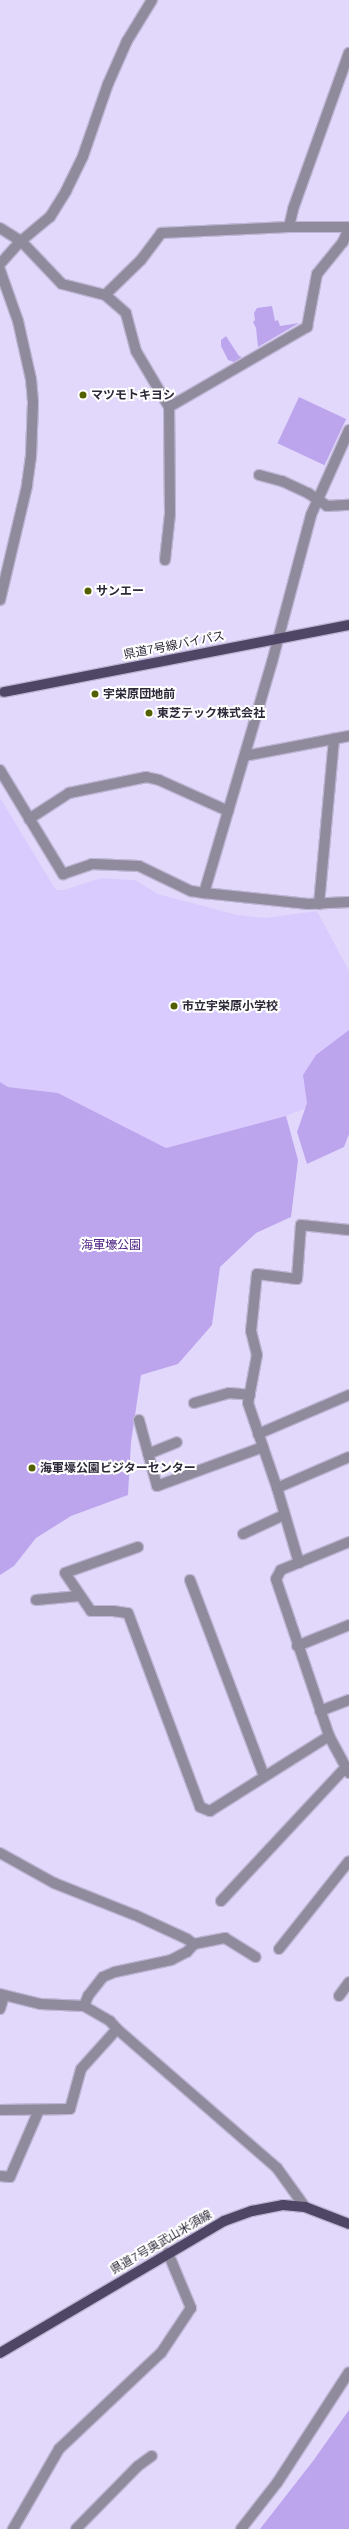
<!DOCTYPE html>
<html>
<head>
<meta charset="utf-8">
<style>
	body { margin:0 }
	#map { position:relative; width:349px; height:2529px; overflow:hidden; background:#e2d8fb; font-family:Ubuntu,"Noto Sans JP",sans-serif }
	div>[style] { position:absolute }
	[style*='--x'] { left:calc(var(--x)*1px); top:calc(var(--y)*1px); width:calc(var(--w)*1px); rotate:calc(var(--a)*1deg) }
	.built>* { inset:0; background:#dacbfe }
	.green>* { inset:0; background:#bda5ee; transform-origin:0 0 }
	.roads { filter:drop-shadow(1px 0 #beb5d4) drop-shadow(-1px 0 #beb5d4) drop-shadow(0 1px #beb5d4) drop-shadow(0 -1px #beb5d4) }
	.minor>* { height:10px; margin:-5px; padding:0 5px; transform-origin:5px; border-radius:5px; background:#8f8a9c }
	.major>* { height:10px; margin:-5px; padding:0 5px; transform-origin:5px; border-radius:5px; background:#4f4564 }
	.dots>* { width:11px; height:11px; translate:-50% -50%; box-sizing:border-box; border:2px solid #fff; border-radius:50% }
	span { translate:-50% -50%; white-space:nowrap; text-align:center; line-height:1.15; -webkit-text-stroke:4px #fff; paint-order:stroke }
	.poi-label { font-size:12px; color:#2d2838; font-weight:700 }
	.left { translate:0 -50%; text-align:left }
	.street-label { font-size:12px; color:#2d2838 }
	.park-label { font-size:12px; color:#4d2283 }
</style>
</head>
<body>
<div id="map">
	<div class="built">
		<i style="clip-path:polygon(0 798px,56px 890px,64px 890px,101px 878px,135px 880px,158px 894px,237px 915px,265px 918px,317px 911px,349px 971px,349px 1040px,311px 1106px,286px 1116px,166px 1148px,58px 1093px,8px 1087px,0 1082px)"></i>
	</div>
	<div class="green">
		<i style="clip-path:polygon(272px 306px,275px 321px,278px 320px,280px 326px,299px 323px,258px 347px,256px 328px,253px 322px,255px 320px,254px 313px,257px 308px)"></i>
		<i style="clip-path:polygon(226px 336px,239px 356px,242px 357px,234px 362px,228px 360px,221px 346px,221px 340px)"></i>
		<i style="left:299px;top:397px;width:52px;height:51px;rotate:25deg"></i>
		<i style="clip-path:polygon(349px 1030px,349px 1134px,344px 1147px,307px 1164px,297px 1132px,307px 1103px,303px 1075px,316px 1055px)"></i>
		<i style="clip-path:polygon(0 1082px,8px 1087px,58px 1093px,166px 1148px,286px 1116px,298px 1160px,291px 1217px,256px 1233px,220px 1267px,212px 1325px,178px 1364px,141px 1375px,131px 1442px,128px 1495px,71px 1516px,36px 1538px,14px 1566px,0 1575px)"></i>
		<i style="clip-path:polygon(349px 2410px,349px 2529px,260px 2529px,313px 2461px)"></i>
	</div>
	<div class="roads">
		<div class="minor">
			<i style="--x:289;--y:227;--w:18;--a:-77"></i>
			<i style="--x:293;--y:209;--w:166;--a:-70.3"></i>
			<i style="--x:0;--y:228;--w:25;--a:32"></i>
			<i style="--x:21;--y:241;--w:59;--a:46.4"></i>
			<i style="--x:62;--y:284;--w:44;--a:14.3"></i>
			<i style="--x:0;--y:264;--w:31;--a:-48"></i>
			<i style="--x:21;--y:241;--w:38;--a:-40"></i>
			<i style="--x:50;--y:217;--w:31;--a:-58"></i>
			<i style="--x:66;--y:191;--w:39;--a:-64"></i>
			<i style="--x:83;--y:156;--w:76;--a:-70.9"></i>
			<i style="--x:108;--y:84;--w:47;--a:-66.2"></i>
			<i style="--x:127;--y:41;--w:48;--a:-58.6"></i>
			<i style="--x:0;--y:270;--w:54;--a:70.6"></i>
			<i style="--x:18;--y:321;--w:59;--a:77.4"></i>
			<i style="--x:31;--y:379;--w:23;--a:85"></i>
			<i style="--x:33;--y:402;--w:54;--a:92.1"></i>
			<i style="--x:31;--y:456;--w:30;--a:98"></i>
			<i style="--x:27;--y:486;--w:117;--a:103.3"></i>
			<i style="--x:169;--y:407;--w:160;--a:-30.1"></i>
			<i style="--x:307;--y:327;--w:54;--a:-79.3"></i>
			<i style="--x:317;--y:274;--w:41;--a:-50.9"></i>
			<i style="--x:343;--y:242;--w:15;--a:-67"></i>
			<i style="--x:259;--y:475;--w:24;--a:15"></i>
			<i style="--x:282;--y:481;--w:29;--a:25"></i>
			<i style="--x:308;--y:493;--w:23;--a:34"></i>
			<i style="--x:327;--y:506;--w:22;--a:-3"></i>
			<i style="--x:165;--y:560;--w:46;--a:-83.8"></i>
			<i style="--x:170;--y:514;--w:107;--a:-90.5"></i>
			<i style="--x:169;--y:407;--w:65;--a:-120.5"></i>
			<i style="--x:136;--y:351;--w:39;--a:-105"></i>
			<i style="--x:126;--y:313;--w:28;--a:-139"></i>
			<i style="--x:105;--y:295;--w:50;--a:-44.2"></i>
			<i style="--x:141;--y:260;--w:34;--a:-53"></i>
			<i style="--x:161;--y:233;--w:128;--a:-2.7"></i>
			<i style="--x:289;--y:227;--w:60;--a:0"></i>
			<i style="--x:245;--y:756;--w:106;--a:-10.9"></i>
			<i style="--x:0;--y:770;--w:122;--a:58.8"></i>
			<i style="--x:63;--y:874;--w:31;--a:-19"></i>
			<i style="--x:92;--y:864;--w:47;--a:2.4"></i>
			<i style="--x:139;--y:866;--w:58;--a:25.7"></i>
			<i style="--x:191;--y:891;--w:13;--a:9"></i>
			<i style="--x:204;--y:893;--w:105;--a:6"></i>
			<i style="--x:308;--y:904;--w:41;--a:-2.8"></i>
			<i style="--x:29;--y:819;--w:48;--a:-33"></i>
			<i style="--x:69;--y:793;--w:79;--a:-11.7"></i>
			<i style="--x:146;--y:777;--w:13;--a:13"></i>
			<i style="--x:159;--y:780;--w:76;--a:24.2"></i>
			<i style="--x:204;--y:893;--w:241;--a:-73.6"></i>
			<i style="--x:272;--y:662;--w:152;--a:-75.1"></i>
			<i style="--x:311;--y:515;--w:93;--a:-65.9"></i>
			<i style="--x:319;--y:904;--w:166;--a:-84.8"></i>
			<i style="--x:194;--y:1403;--w:36;--a:-16"></i>
			<i style="--x:229;--y:1393;--w:21;--a:5"></i>
			<i style="--x:139;--y:1420;--w:68;--a:74.7"></i>
			<i style="--x:157;--y:1486;--w:113;--a:-20.2"></i>
			<i style="--x:258;--y:1434;--w:99;--a:-23.2"></i>
			<i style="--x:148;--y:1454;--w:31;--a:-22"></i>
			<i style="--x:277;--y:1488;--w:78;--a:-23.3"></i>
			<i style="--x:243;--y:1534;--w:45;--a:-24.9"></i>
			<i style="--x:349;--y:1542;--w:74;--a:157.6"></i>
			<i style="--x:281;--y:1570;--w:10;--a:119"></i>
			<i style="--x:276;--y:1579;--w:166;--a:71.3"></i>
			<i style="--x:329;--y:1736;--w:42;--a:61.6"></i>
			<i style="--x:138;--y:1547;--w:77;--a:160.4"></i>
			<i style="--x:65;--y:1573;--w:46;--a:55.6"></i>
			<i style="--x:91;--y:1611;--w:22;--a:0"></i>
			<i style="--x:113;--y:1611;--w:15;--a:8"></i>
			<i style="--x:128;--y:1613;--w:207;--a:69.6"></i>
			<i style="--x:200;--y:1807;--w:11;--a:22"></i>
			<i style="--x:210;--y:1811;--w:141;--a:-32.2"></i>
			<i style="--x:299;--y:1563;--w:78;--a:-106.3"></i>
			<i style="--x:277;--y:1488;--w:90;--a:-108.8"></i>
			<i style="--x:248;--y:1403;--w:49;--a:-79.4"></i>
			<i style="--x:257;--y:1355;--w:25;--a:-104"></i>
			<i style="--x:251;--y:1331;--w:57;--a:-84"></i>
			<i style="--x:257;--y:1274;--w:40;--a:7.1"></i>
			<i style="--x:297;--y:1279;--w:54;--a:-85.8"></i>
			<i style="--x:301;--y:1225;--w:48;--a:5.9"></i>
			<i style="--x:190;--y:1580;--w:210;--a:69.3"></i>
			<i style="--x:36;--y:1600;--w:43;--a:-5.3"></i>
			<i style="--x:297;--y:1646;--w:56;--a:-22"></i>
			<i style="--x:320;--y:1711;--w:31;--a:-21"></i>
			<i style="--x:0;--y:1853;--w:62;--a:29.1"></i>
			<i style="--x:54;--y:1883;--w:87;--a:21.6"></i>
			<i style="--x:135;--y:1915;--w:57;--a:24.8"></i>
			<i style="--x:187;--y:1939;--w:9;--a:36"></i>
			<i style="--x:194;--y:1944;--w:32;--a:-11"></i>
			<i style="--x:225;--y:1938;--w:36;--a:32"></i>
			<i style="--x:221;--y:1901;--w:182;--a:-47"></i>
			<i style="--x:279;--y:1949;--w:112;--a:-51.5"></i>
			<i style="--x:0;--y:1994;--w:41;--a:14"></i>
			<i style="--x:40;--y:2004;--w:44;--a:2.6"></i>
			<i style="--x:84;--y:2006;--w:30;--a:30"></i>
			<i style="--x:110;--y:2021;--w:11;--a:49"></i>
			<i style="--x:117;--y:2029;--w:212;--a:41"></i>
			<i style="--x:277;--y:2168;--w:48;--a:54.3"></i>
			<i style="--x:339;--y:1996;--w:17;--a:-54"></i>
			<i style="--x:84;--y:2006;--w:11;--a:-68"></i>
			<i style="--x:88;--y:1996;--w:24;--a:-52"></i>
			<i style="--x:103;--y:1977;--w:13;--a:-23"></i>
			<i style="--x:115;--y:1972;--w:57;--a:-12.1"></i>
			<i style="--x:171;--y:1960;--w:18;--a:-27"></i>
			<i style="--x:187;--y:1952;--w:11;--a:-49"></i>
			<i style="--x:0;--y:2009;--w:14;--a:-73"></i>
			<i style="--x:0;--y:2110;--w:70;--a:-0.8"></i>
			<i style="--x:70;--y:2109;--w:41;--a:-74.6"></i>
			<i style="--x:81;--y:2069;--w:54;--a:-48"></i>
			<i style="--x:0;--y:2176;--w:10;--a:6"></i>
			<i style="--x:10;--y:2177;--w:73;--a:-66.6"></i>
			<i style="--x:13;--y:2529;--w:92;--a:-60.1"></i>
			<i style="--x:59;--y:2449;--w:140;--a:-43.3"></i>
			<i style="--x:161;--y:2353;--w:54;--a:-56.3"></i>
			<i style="--x:191;--y:2308;--w:60;--a:-112.7"></i>
			<i style="--x:76;--y:2529;--w:88;--a:-45.5"></i>
			<i style="--x:138;--y:2466;--w:17;--a:-36"></i>
			<i style="--x:241;--y:2529;--w:58;--a:-52"></i>
			<i style="--x:277;--y:2483;--w:132;--a:-57"></i>
		</div>
		<div class="major">
			<i style="--x:4;--y:692;--w:351;--a:-11"></i>
			<i style="--x:0;--y:2353;--w:260;--a:-30.5"></i>
			<i style="--x:224;--y:2221;--w:30;--a:-20"></i>
			<i style="--x:252;--y:2211;--w:32;--a:-11"></i>
			<i style="--x:283;--y:2205;--w:22;--a:5"></i>
			<i style="--x:305;--y:2207;--w:47;--a:21.1"></i>
		</div>
	</div>
	<div class="dots">
		<i style="left:83px;top:395px;background:#536000"></i>
		<i style="left:88px;top:591px;background:#536000"></i>
		<i style="left:95px;top:694px;background:#536000"></i>
		<i style="left:149px;top:713px;background:#536000"></i>
		<i style="left:174px;top:1006px;background:#536000"></i>
		<i style="left:32px;top:1468px;background:#536000"></i>
	</div>
	<div class="poi-label">
		<span class="left" style="left:91px;top:395px">マツモトキヨシ</span>
		<span class="left" style="left:96px;top:591px">サンエー</span>
		<span class="left" style="left:103px;top:694px">宇栄原団地前</span>
		<span class="left" style="left:157px;top:713px">東芝テック株式会社</span>
		<span class="left" style="left:182px;top:1006px">市立宇栄原小学校</span>
		<span class="left" style="left:40px;top:1468px">海軍壕公園ビジターセンター</span>
	</div>
	<div class="street-label">
		<span style="left:174px;top:645px;rotate:-11deg">県道7号線バイパス</span>
		<span style="left:161px;top:2242px;rotate:-30deg">県道7号奥武山米須線</span>
	</div>
	<div class="park-label">
		<span style="left:111px;top:1245px">海軍壕公園</span>
	</div>
</div>
</body>
</html>
